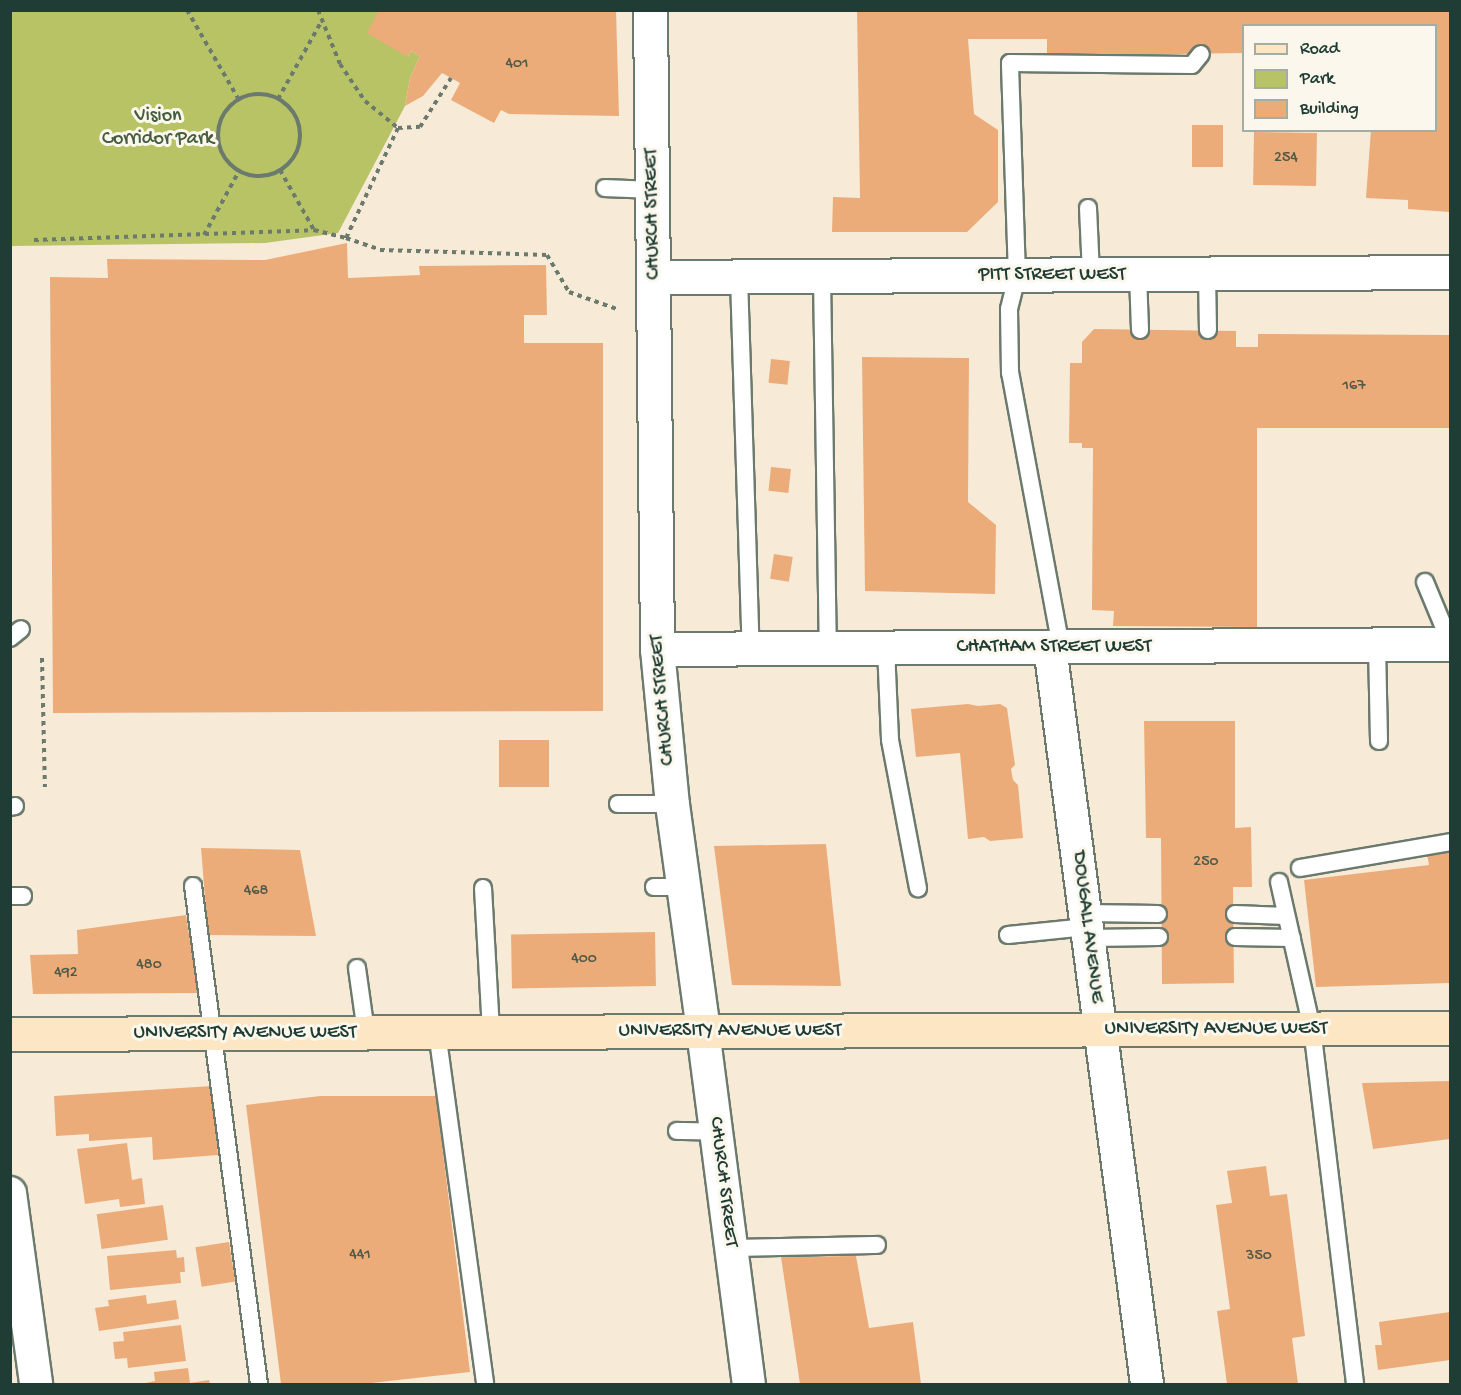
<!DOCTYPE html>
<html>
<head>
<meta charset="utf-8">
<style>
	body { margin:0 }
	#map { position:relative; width:1461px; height:1395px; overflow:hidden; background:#f7ebd8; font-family:"Gochi Hand",sans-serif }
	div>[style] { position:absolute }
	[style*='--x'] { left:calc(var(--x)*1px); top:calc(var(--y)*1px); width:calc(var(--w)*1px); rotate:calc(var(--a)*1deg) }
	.green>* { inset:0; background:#b7c365 }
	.building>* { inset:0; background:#ebac7a; transform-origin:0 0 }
	.path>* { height:4px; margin-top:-2px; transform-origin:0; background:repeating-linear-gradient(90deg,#6b7a6d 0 4.5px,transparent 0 9px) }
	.path>.ring { margin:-2px; padding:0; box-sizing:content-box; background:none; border:4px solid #6b7a6d; border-radius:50% }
	.roads { filter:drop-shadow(2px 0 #6b7a6d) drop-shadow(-2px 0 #6b7a6d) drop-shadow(0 2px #6b7a6d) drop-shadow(0 -2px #6b7a6d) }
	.service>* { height:16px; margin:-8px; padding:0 8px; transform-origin:8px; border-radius:8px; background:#fff }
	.minor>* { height:32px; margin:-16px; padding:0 16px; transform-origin:16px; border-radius:16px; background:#fff }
	.tertiary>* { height:33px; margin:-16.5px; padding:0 16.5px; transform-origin:16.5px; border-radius:16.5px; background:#fff }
	.secondary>* { height:33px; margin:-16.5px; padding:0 16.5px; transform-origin:16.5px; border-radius:16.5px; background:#fce6c4 }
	span { translate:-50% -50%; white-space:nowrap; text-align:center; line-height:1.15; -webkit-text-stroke:6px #fbf7ec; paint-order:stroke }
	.number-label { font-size:16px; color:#525946 }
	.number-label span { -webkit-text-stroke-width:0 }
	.park-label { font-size:20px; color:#455e40 }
	.street-label { font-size:20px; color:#1f3d34 }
	.frame { position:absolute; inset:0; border:12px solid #1f3d34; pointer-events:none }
	.legend { position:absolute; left:1242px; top:24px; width:195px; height:108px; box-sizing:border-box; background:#fbf7ec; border:2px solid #a3ada2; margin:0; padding:8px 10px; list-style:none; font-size:18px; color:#1f3d34 }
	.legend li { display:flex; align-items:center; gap:12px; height:30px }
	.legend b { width:30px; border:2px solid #a3ada2 }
</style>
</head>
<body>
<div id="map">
	<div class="green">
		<i style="clip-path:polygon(10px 11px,379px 11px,408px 57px,411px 51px,420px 56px,410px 78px,405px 106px,338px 233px,265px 243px,11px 246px)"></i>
	</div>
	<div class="building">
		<i style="clip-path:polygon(379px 10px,616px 10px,619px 116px,509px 114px,501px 110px,494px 123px,451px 100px,460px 83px,442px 73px,423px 96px,405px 106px,410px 78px,420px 56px,411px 51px,408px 57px,367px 33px)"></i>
		<i style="clip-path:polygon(857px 10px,1450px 10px,1450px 212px,1408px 209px,1408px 200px,1366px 198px,1371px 130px,1436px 130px,1436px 26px,1244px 26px,1244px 53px,1047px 56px,1047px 39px,968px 39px,974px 114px,998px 130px,998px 202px,967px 232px,832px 232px,833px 197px,860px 198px)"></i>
		<i style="left:1192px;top:125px;width:31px;height:42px"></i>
		<i style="left:1254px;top:132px;width:63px;height:53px;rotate:1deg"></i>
		<i style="clip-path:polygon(347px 243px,348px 278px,420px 275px,419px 266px,546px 265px,547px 315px,524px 315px,524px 343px,603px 343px,603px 711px,53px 713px,50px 277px,108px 278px,107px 259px,265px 260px)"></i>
		<i style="clip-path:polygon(1094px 329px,1236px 331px,1236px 347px,1258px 347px,1258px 334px,1450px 335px,1450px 428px,1257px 428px,1257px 627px,1113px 626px,1114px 611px,1092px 610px,1093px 448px,1082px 448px,1082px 443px,1069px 443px,1070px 363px,1082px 363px,1082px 342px)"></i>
		<i style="clip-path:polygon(862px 357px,969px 358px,968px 502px,996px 525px,995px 594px,865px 591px)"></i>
		<i style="left:771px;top:359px;width:19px;height:24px;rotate:6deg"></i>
		<i style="left:771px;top:467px;width:20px;height:24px;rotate:6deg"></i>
		<i style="left:774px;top:554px;width:19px;height:25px;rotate:9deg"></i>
		<i style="clip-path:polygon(968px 704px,978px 706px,1000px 704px,1007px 708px,1015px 765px,1011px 769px,1013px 780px,1018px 785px,1023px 838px,990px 841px,984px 837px,968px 839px,960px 753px,916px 757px,911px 709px)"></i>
		<i style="clip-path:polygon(1144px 721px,1235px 721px,1235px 828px,1251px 827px,1252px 887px,1233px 887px,1234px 983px,1162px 984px,1161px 838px,1146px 838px)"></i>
		<i style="left:499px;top:740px;width:50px;height:47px"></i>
		<i style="clip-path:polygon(826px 844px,841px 986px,732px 985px,714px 846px)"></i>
		<i style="clip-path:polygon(201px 848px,300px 850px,316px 936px,208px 935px)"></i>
		<i style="clip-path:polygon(1450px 851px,1450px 983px,1316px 987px,1304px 880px,1429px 865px,1427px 854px)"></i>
		<i style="clip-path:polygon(186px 915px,198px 993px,33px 994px,30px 955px,78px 954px,77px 930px)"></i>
		<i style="left:655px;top:932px;width:54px;height:144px;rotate:89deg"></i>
		<i style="clip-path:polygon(1450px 1081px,1450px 1139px,1373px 1149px,1362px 1083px)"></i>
		<i style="clip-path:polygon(212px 1086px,218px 1155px,153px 1160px,152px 1137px,89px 1141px,89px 1134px,56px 1136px,54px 1096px)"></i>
		<i style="clip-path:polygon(320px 1096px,436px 1096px,470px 1372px,362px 1384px,281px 1384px,246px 1105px)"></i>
		<i style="clip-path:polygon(127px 1143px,132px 1180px,142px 1178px,145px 1204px,120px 1207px,119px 1199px,85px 1204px,77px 1149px)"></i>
		<i style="clip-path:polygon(1266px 1166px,1270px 1196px,1287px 1194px,1305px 1336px,1292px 1338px,1298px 1384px,1227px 1384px,1217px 1311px,1230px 1309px,1216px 1205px,1232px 1203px,1227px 1171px)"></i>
		<i style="left:163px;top:1205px;width:35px;height:67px;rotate:82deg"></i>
		<i style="left:229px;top:1242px;width:40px;height:34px;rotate:81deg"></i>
		<i style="clip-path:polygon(176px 1250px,177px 1258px,184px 1257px,185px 1272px,180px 1272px,181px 1283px,110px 1290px,107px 1256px)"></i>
		<i style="clip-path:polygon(856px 1256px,869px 1328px,913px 1322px,921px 1384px,800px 1384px,781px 1257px)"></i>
		<i style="clip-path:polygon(146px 1295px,147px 1304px,176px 1300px,179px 1319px,99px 1331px,95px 1308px,109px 1306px,108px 1300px)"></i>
		<i style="clip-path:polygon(1450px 1312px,1450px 1360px,1378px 1370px,1375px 1345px,1382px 1345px,1379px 1322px)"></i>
		<i style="clip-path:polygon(181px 1325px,186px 1361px,128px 1368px,127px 1358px,115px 1359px,113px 1342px,124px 1341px,123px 1332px)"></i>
		<i style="clip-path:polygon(188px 1368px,190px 1383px,209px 1380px,210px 1384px,141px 1384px,155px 1381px,154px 1372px)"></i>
	</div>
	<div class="path">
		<i style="--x:187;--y:10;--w:104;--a:60"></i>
		<i style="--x:318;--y:10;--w:58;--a:67.8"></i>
		<i style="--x:340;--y:64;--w:45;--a:56"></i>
		<i style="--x:365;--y:101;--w:43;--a:39.3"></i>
		<i style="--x:398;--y:128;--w:122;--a:115.3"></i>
		<i style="--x:346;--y:238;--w:36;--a:19"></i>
		<i style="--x:380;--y:250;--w:167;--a:1.7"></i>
		<i style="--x:547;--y:255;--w:43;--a:59.3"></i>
		<i style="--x:569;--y:292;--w:51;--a:19.5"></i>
		<i class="ring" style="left:218px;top:94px;width:78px;height:78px"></i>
		<i style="--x:278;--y:99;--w:88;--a:-60.8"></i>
		<i style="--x:398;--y:128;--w:22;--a:-3"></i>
		<i style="--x:420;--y:127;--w:58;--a:-57.7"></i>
		<i style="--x:280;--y:170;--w:69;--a:60.5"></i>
		<i style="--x:204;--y:235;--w:73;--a:-61.3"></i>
		<i style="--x:34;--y:240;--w:280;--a:-2"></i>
		<i style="--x:314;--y:230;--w:33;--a:14"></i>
		<i style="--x:42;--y:658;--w:129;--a:88.7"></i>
	</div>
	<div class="roads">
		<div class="service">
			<i style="--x:605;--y:188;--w:48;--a:2.4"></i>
			<i style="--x:1088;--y:208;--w:67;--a:87.4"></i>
			<i style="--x:1207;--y:274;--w:56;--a:89"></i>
			<i style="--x:1138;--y:275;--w:55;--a:87.9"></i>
			<i style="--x:739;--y:277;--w:372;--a:88.2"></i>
			<i style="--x:822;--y:277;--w:371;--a:89.1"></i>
			<i style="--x:1425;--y:582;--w:65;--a:67.4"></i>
			<i style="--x:10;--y:638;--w:14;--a:-39"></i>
			<i style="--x:1377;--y:645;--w:96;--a:88.8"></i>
			<i style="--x:1061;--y:647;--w:279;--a:-100.5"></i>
			<i style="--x:1010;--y:373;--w:64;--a:-90.9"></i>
			<i style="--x:1009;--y:309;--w:34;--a:-76"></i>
			<i style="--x:1017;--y:276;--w:213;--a:-91.9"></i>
			<i style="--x:1010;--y:63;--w:182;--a:0.6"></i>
			<i style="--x:1192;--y:65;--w:14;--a:-51"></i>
			<i style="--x:886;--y:648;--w:92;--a:87.5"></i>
			<i style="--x:890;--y:740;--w:151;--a:79.3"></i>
			<i style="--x:618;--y:804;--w:54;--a:0"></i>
			<i style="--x:10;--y:807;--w:5;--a:-11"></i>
			<i style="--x:1300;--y:868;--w:152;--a:-9.8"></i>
			<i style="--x:1279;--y:882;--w:150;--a:77.3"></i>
			<i style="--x:1312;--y:1028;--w:359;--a:83.1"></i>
			<i style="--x:193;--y:886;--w:502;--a:82.45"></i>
			<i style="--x:654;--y:887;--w:29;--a:0"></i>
			<i style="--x:483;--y:888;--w:143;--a:86.8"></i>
			<i style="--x:10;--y:896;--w:13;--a:0"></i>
			<i style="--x:1085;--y:913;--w:73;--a:0.8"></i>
			<i style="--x:1235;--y:914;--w:51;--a:2.2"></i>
			<i style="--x:1008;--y:935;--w:79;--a:-5.8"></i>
			<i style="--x:1235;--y:937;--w:57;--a:1"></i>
			<i style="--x:1088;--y:938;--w:71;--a:-0.8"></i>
			<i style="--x:357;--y:968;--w:65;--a:82"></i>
			<i style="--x:437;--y:1032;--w:355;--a:82.2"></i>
			<i style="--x:677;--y:1131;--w:39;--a:1"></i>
			<i style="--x:731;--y:1248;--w:146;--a:-1.2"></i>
		</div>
		<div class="minor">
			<i style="--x:1050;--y:647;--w:743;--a:82.5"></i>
			<i style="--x:703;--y:1031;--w:356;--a:82.6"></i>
			<i style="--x:10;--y:1193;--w:193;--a:82.2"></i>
		</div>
		<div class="tertiary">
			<i style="--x:650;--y:10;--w:639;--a:89.37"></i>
			<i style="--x:657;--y:649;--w:156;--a:84.5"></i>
			<i style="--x:672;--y:804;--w:229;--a:82.2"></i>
			<i style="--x:654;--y:277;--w:796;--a:-0.36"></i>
			<i style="--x:657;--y:649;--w:793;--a:-0.36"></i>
		</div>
		<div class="secondary">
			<i style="--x:10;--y:1034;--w:1440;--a:-0.24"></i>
		</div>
	</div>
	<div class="number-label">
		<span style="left:517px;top:65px">401</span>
		<span style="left:1286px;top:159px">254</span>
		<span style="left:1354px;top:387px">167</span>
		<span style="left:1206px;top:863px">250</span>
		<span style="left:256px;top:892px">468</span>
		<span style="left:584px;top:960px">400</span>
		<span style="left:149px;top:966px">480</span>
		<span style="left:66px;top:974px">492</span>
		<span style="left:360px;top:1256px">441</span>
		<span style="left:1259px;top:1257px">350</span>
	</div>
	<div class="park-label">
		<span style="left:158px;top:128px">Vision<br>Corridor Park</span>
	</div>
	<div class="street-label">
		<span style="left:653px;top:214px;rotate:-91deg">CHURCH STREET</span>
		<span style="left:1052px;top:275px">PITT STREET WEST</span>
		<span style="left:1054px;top:647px">CHATHAM STREET WEST</span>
		<span style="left:663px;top:700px;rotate:-95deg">CHURCH STREET</span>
		<span style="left:1087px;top:927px;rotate:83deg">DOUGALL AVENUE</span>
		<span style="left:1216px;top:1029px">UNIVERSITY AVENUE WEST</span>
		<span style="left:730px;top:1031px">UNIVERSITY AVENUE WEST</span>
		<span style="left:245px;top:1033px">UNIVERSITY AVENUE WEST</span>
		<span style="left:723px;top:1182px;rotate:83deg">CHURCH STREET</span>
	</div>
	<div class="frame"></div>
	<ul class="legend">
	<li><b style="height:8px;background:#fce6c4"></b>Road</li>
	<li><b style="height:16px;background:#b7c365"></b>Park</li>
	<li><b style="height:16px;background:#ebac7a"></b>Building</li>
	</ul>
</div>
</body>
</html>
